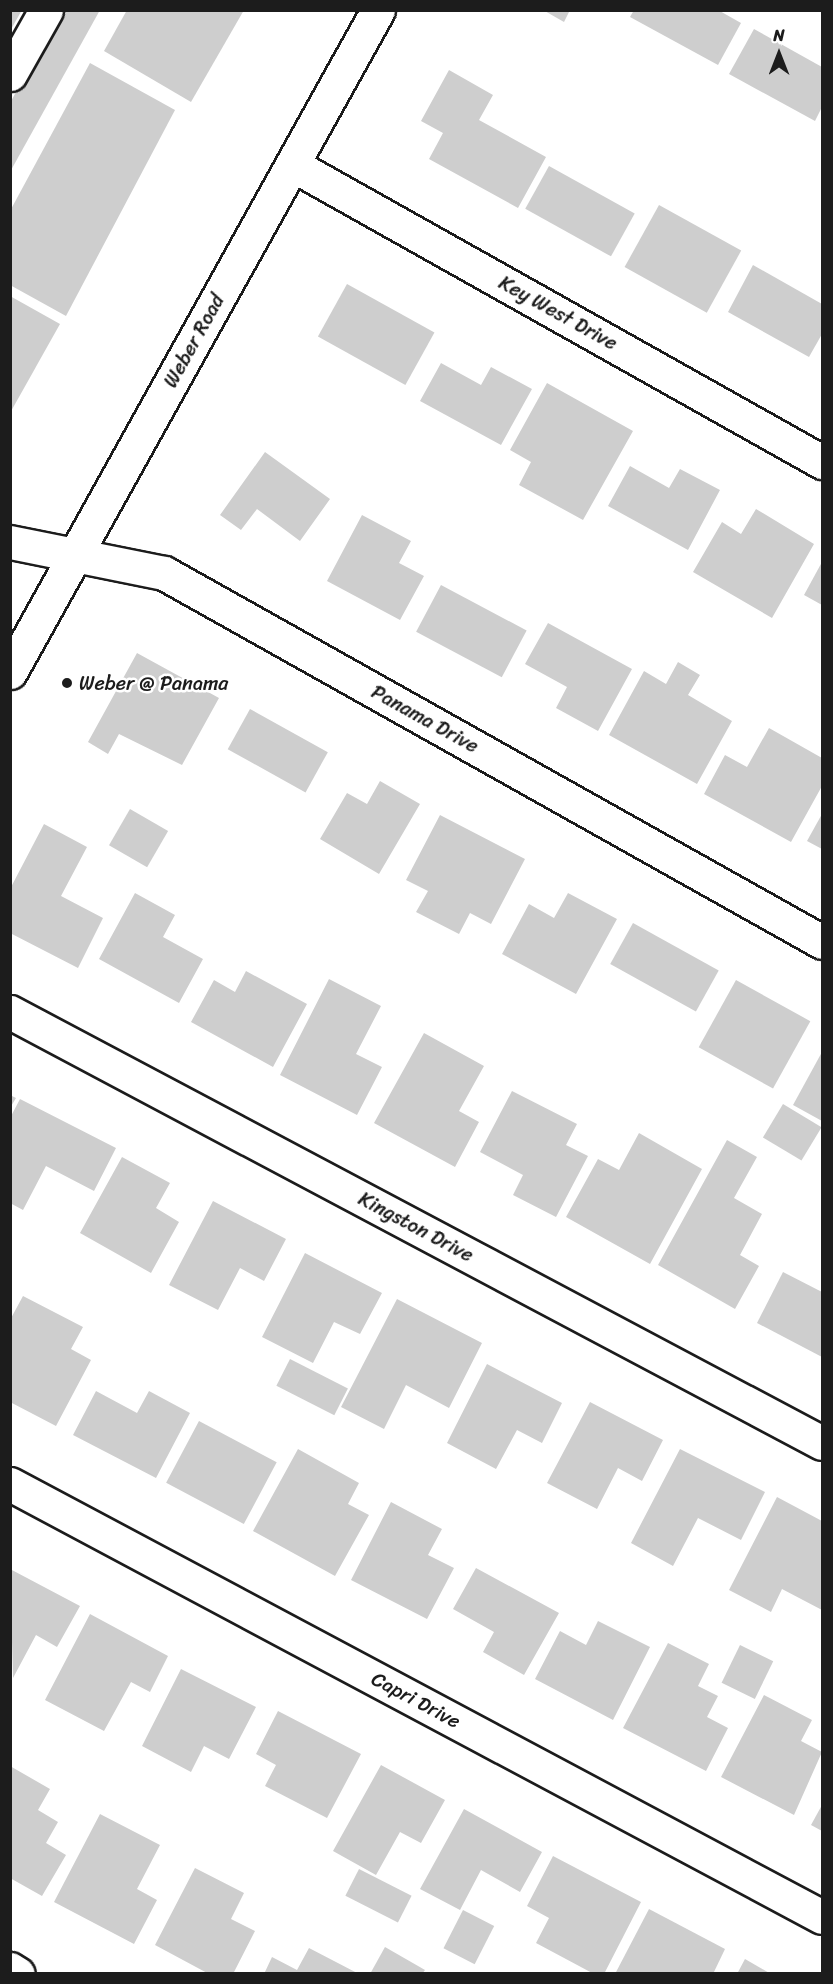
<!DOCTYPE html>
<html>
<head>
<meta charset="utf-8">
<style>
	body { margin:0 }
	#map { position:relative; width:833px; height:1984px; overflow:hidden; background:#fff; font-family:Sriracha,sans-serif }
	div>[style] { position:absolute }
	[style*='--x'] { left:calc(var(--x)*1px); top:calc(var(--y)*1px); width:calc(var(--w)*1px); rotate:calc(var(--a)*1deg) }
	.building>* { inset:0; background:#cecece; transform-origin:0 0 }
	.roads { filter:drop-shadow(2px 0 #1c1c1c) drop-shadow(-2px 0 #1c1c1c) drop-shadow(0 2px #1c1c1c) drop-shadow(0 -2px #1c1c1c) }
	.minor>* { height:33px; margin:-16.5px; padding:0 16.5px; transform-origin:16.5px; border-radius:16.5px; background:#fff }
	.secondary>* { height:33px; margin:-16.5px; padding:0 16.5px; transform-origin:16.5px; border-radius:16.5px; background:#fff }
	.dots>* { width:16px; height:16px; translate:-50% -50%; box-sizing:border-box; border:3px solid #fff; border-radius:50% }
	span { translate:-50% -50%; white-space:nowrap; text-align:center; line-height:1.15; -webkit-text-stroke:5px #fff; paint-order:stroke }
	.street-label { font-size:20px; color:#1c1c1c }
	.poi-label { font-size:20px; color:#1c1c1c }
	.left { translate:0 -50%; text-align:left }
	.frame { position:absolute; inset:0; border:12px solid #1c1c1c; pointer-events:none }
	.north { position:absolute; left:749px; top:24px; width:60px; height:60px; -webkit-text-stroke:4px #fff; paint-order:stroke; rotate:0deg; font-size:16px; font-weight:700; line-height:24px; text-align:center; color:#1c1c1c }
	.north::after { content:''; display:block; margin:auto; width:21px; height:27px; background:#1c1c1c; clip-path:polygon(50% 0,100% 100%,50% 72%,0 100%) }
</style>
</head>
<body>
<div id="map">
	<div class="building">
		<i style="clip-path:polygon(10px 10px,22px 10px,10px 31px)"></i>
		<i style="clip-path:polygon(61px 10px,100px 10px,10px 172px,10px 103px)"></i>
		<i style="clip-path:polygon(127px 10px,244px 10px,191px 102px,104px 51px)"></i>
		<i style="clip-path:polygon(543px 10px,570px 10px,564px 22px)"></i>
		<i style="clip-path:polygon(634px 10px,718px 10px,741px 23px,718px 65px,630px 17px)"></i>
		<i style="clip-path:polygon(754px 29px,822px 67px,822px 107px,815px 121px,729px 74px)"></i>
		<i style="clip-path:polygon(90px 63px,175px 110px,66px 316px,10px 285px,10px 211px)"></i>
		<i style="clip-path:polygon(449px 70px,493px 95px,479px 120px,546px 157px,518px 208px,429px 159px,443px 133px,421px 121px)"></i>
		<i style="left:549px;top:166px;width:98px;height:49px;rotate:29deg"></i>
		<i style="left:659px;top:205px;width:94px;height:71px;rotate:29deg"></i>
		<i style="clip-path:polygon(753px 265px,822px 304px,822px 334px,809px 357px,728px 312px)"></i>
		<i style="left:347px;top:284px;width:100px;height:60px;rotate:29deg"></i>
		<i style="clip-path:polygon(10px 296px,60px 324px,10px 413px)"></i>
		<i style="clip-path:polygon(441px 363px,481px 385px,491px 367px,532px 389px,501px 445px,420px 401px)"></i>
		<i style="clip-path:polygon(547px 383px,633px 431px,583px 520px,519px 485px,531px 462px,510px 450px)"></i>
		<i style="clip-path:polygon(265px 452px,330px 499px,300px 541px,257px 509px,241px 530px,220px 515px)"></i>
		<i style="clip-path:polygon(630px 466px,669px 488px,680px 469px,720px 490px,688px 550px,608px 506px)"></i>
		<i style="clip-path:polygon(756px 509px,814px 544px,772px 618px,693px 572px,722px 522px,741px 534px)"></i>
		<i style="clip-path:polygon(362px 515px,411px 541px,399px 563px,424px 576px,400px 620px,327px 581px)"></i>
		<i style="clip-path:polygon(822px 562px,822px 605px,804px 595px)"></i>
		<i style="left:441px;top:585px;width:97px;height:53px;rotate:28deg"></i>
		<i style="clip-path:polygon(548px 623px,632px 669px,598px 731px,556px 708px,567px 687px,525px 664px)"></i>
		<i style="clip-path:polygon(137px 653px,219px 698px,182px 765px,119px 734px,108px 754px,88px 742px)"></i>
		<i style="clip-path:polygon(678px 662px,700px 675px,688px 695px,732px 721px,697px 784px,609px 735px,644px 671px,666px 684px)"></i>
		<i style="left:250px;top:709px;width:89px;height:46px;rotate:29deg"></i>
		<i style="clip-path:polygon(769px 728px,822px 758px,822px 786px,791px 842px,704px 794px,725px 755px,747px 767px)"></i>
		<i style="clip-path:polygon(380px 781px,420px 804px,379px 874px,320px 839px,347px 793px,367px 804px)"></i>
		<i style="left:130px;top:809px;width:44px;height:42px;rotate:30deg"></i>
		<i style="clip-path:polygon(822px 814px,822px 849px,807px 841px)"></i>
		<i style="clip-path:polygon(440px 815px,525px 859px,491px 924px,470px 913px,459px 934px,416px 912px,428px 891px,406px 880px)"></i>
		<i style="clip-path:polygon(44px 824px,87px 847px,61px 896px,103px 918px,78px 968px,10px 933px,10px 889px)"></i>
		<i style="clip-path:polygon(135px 893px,175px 915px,163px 937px,203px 959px,179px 1003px,99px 959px)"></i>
		<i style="clip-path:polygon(568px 893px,617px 919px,576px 994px,502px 954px,529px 904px,554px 918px)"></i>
		<i style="left:633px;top:923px;width:98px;height:47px;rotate:29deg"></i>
		<i style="clip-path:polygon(246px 971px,307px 1004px,273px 1067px,191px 1022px,214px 980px,235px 992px)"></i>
		<i style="clip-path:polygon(329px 979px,381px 1006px,356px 1054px,382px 1067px,357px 1115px,280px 1075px)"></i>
		<i style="left:736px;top:980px;width:85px;height:77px;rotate:29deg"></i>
		<i style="clip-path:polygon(424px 1033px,484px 1066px,459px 1111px,479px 1122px,455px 1167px,374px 1123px)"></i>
		<i style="clip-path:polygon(822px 1052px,822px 1121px,793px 1105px)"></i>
		<i style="clip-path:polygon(512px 1091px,577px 1124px,566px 1145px,588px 1156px,556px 1217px,513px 1195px,523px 1175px,480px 1152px)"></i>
		<i style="clip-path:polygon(10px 1095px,16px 1098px,10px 1108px)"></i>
		<i style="clip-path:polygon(20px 1099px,116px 1148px,94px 1191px,46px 1166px,23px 1210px,10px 1203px,10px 1118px)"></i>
		<i style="left:783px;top:1104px;width:45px;height:39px;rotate:31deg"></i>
		<i style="clip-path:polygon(639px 1133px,702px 1169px,650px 1264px,566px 1217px,598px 1159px,619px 1170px)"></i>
		<i style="clip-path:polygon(727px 1140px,757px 1157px,734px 1198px,762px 1214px,740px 1255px,759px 1266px,735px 1309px,658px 1265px)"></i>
		<i style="clip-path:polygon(122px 1157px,170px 1183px,156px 1208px,179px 1222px,151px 1273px,80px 1233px)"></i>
		<i style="clip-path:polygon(213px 1201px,286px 1239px,264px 1281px,240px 1268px,218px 1310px,169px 1285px)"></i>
		<i style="clip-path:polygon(305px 1253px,382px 1293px,360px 1334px,334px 1322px,313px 1363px,262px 1337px)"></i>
		<i style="clip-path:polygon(783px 1272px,822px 1292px,822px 1357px,757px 1323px)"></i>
		<i style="clip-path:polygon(23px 1296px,83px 1327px,71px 1349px,91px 1360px,56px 1426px,10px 1402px,10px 1320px)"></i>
		<i style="clip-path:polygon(397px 1299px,482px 1343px,449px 1408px,406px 1385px,384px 1429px,341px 1407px)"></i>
		<i style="left:290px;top:1359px;width:65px;height:30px;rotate:27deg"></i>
		<i style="clip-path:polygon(487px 1364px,562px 1403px,542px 1443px,517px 1430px,496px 1469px,447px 1443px)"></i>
		<i style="clip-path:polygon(96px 1391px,137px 1413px,149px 1391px,190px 1413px,156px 1478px,73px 1435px)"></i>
		<i style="clip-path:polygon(590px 1402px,663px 1440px,642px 1481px,618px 1468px,597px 1509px,547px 1483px)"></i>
		<i style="left:199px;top:1421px;width:88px;height:70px;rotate:28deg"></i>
		<i style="clip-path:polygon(298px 1449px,359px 1483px,348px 1504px,369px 1515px,335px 1576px,253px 1531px)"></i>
		<i style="clip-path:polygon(680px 1449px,765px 1492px,741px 1540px,698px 1518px,673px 1566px,631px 1543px)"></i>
		<i style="clip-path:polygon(777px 1497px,822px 1521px,822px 1610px,782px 1589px,771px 1612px,729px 1590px)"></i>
		<i style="clip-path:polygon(391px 1502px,442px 1529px,428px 1555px,454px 1568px,427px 1619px,351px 1580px)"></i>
		<i style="clip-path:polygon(476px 1568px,559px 1613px,524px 1675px,483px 1652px,494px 1632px,453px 1609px)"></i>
		<i style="clip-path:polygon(10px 1569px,80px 1606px,57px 1647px,36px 1635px,13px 1678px)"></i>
		<i style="clip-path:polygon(90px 1614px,168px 1656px,150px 1692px,131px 1682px,104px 1731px,45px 1700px)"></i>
		<i style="clip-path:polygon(598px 1621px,650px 1647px,613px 1720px,535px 1679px,560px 1631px,586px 1645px)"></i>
		<i style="clip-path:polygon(668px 1643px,709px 1664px,698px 1686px,718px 1696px,707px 1717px,728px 1728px,706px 1771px,623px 1728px)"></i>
		<i style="left:740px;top:1645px;width:37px;height:42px;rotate:26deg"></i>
		<i style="clip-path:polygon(181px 1669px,256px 1707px,229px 1759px,204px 1746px,191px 1772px,142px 1746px)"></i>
		<i style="clip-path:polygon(764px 1695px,812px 1720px,801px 1741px,822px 1752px,794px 1815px,721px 1777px)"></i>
		<i style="clip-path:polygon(278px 1711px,361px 1754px,327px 1818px,265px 1786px,276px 1765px,256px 1754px)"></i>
		<i style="clip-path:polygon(381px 1765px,445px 1800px,421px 1843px,400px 1832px,376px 1875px,333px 1851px)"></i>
		<i style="clip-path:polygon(10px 1766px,50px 1789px,38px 1810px,58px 1822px,46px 1843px,66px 1855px,42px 1896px,10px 1878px)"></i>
		<i style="clip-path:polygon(822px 1805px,822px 1831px,811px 1825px)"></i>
		<i style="clip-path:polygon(464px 1809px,542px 1852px,520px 1892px,481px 1870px,460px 1910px,420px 1889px)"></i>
		<i style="clip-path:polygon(100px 1814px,160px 1845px,137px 1889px,157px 1900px,134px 1944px,54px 1902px)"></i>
		<i style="clip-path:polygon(553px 1856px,641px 1902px,604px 1974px,594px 1974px,536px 1943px,549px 1918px,527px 1906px)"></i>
		<i style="clip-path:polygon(195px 1868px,244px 1893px,231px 1919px,255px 1931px,233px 1974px,209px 1974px,155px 1945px)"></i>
		<i style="left:359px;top:1869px;width:59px;height:30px;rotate:27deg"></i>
		<i style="clip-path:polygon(649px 1909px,725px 1949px,713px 1974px,615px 1974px)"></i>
		<i style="left:463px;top:1910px;width:35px;height:43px;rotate:27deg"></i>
		<i style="clip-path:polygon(385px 1947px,425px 1970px,422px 1974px,370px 1974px)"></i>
		<i style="clip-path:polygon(309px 1948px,359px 1974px,264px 1974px,272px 1957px,297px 1970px)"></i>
		<i style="clip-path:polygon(745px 1959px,771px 1974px,737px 1974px)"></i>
	</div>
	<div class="roads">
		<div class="minor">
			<i style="--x:10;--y:74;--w:73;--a:-60.6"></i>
			<i style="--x:293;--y:165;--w:607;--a:29.31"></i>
			<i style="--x:10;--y:542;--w:157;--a:11.4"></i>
			<i style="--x:164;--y:573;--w:754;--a:29.28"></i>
			<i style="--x:10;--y:1012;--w:919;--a:27.96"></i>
			<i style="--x:10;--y:1484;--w:920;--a:28.07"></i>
			<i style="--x:10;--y:1969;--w:9;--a:32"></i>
		</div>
		<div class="secondary">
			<i style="--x:10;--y:672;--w:757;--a:-60.93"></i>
		</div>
	</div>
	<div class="dots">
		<i style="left:67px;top:683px;background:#1c1c1c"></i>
	</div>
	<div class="street-label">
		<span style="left:558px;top:313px;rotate:29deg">Key West Drive</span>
		<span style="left:194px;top:341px;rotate:-61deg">Weber Road</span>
		<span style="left:425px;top:719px;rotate:29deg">Panama Drive</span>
		<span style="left:416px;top:1227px;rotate:28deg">Kingston Drive</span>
		<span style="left:416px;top:1700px;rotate:28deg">Capri Drive</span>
	</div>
	<div class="poi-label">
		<span class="left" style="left:79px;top:683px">Weber @ Panama</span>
	</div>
	<div class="frame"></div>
	<div class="north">N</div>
</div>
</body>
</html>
